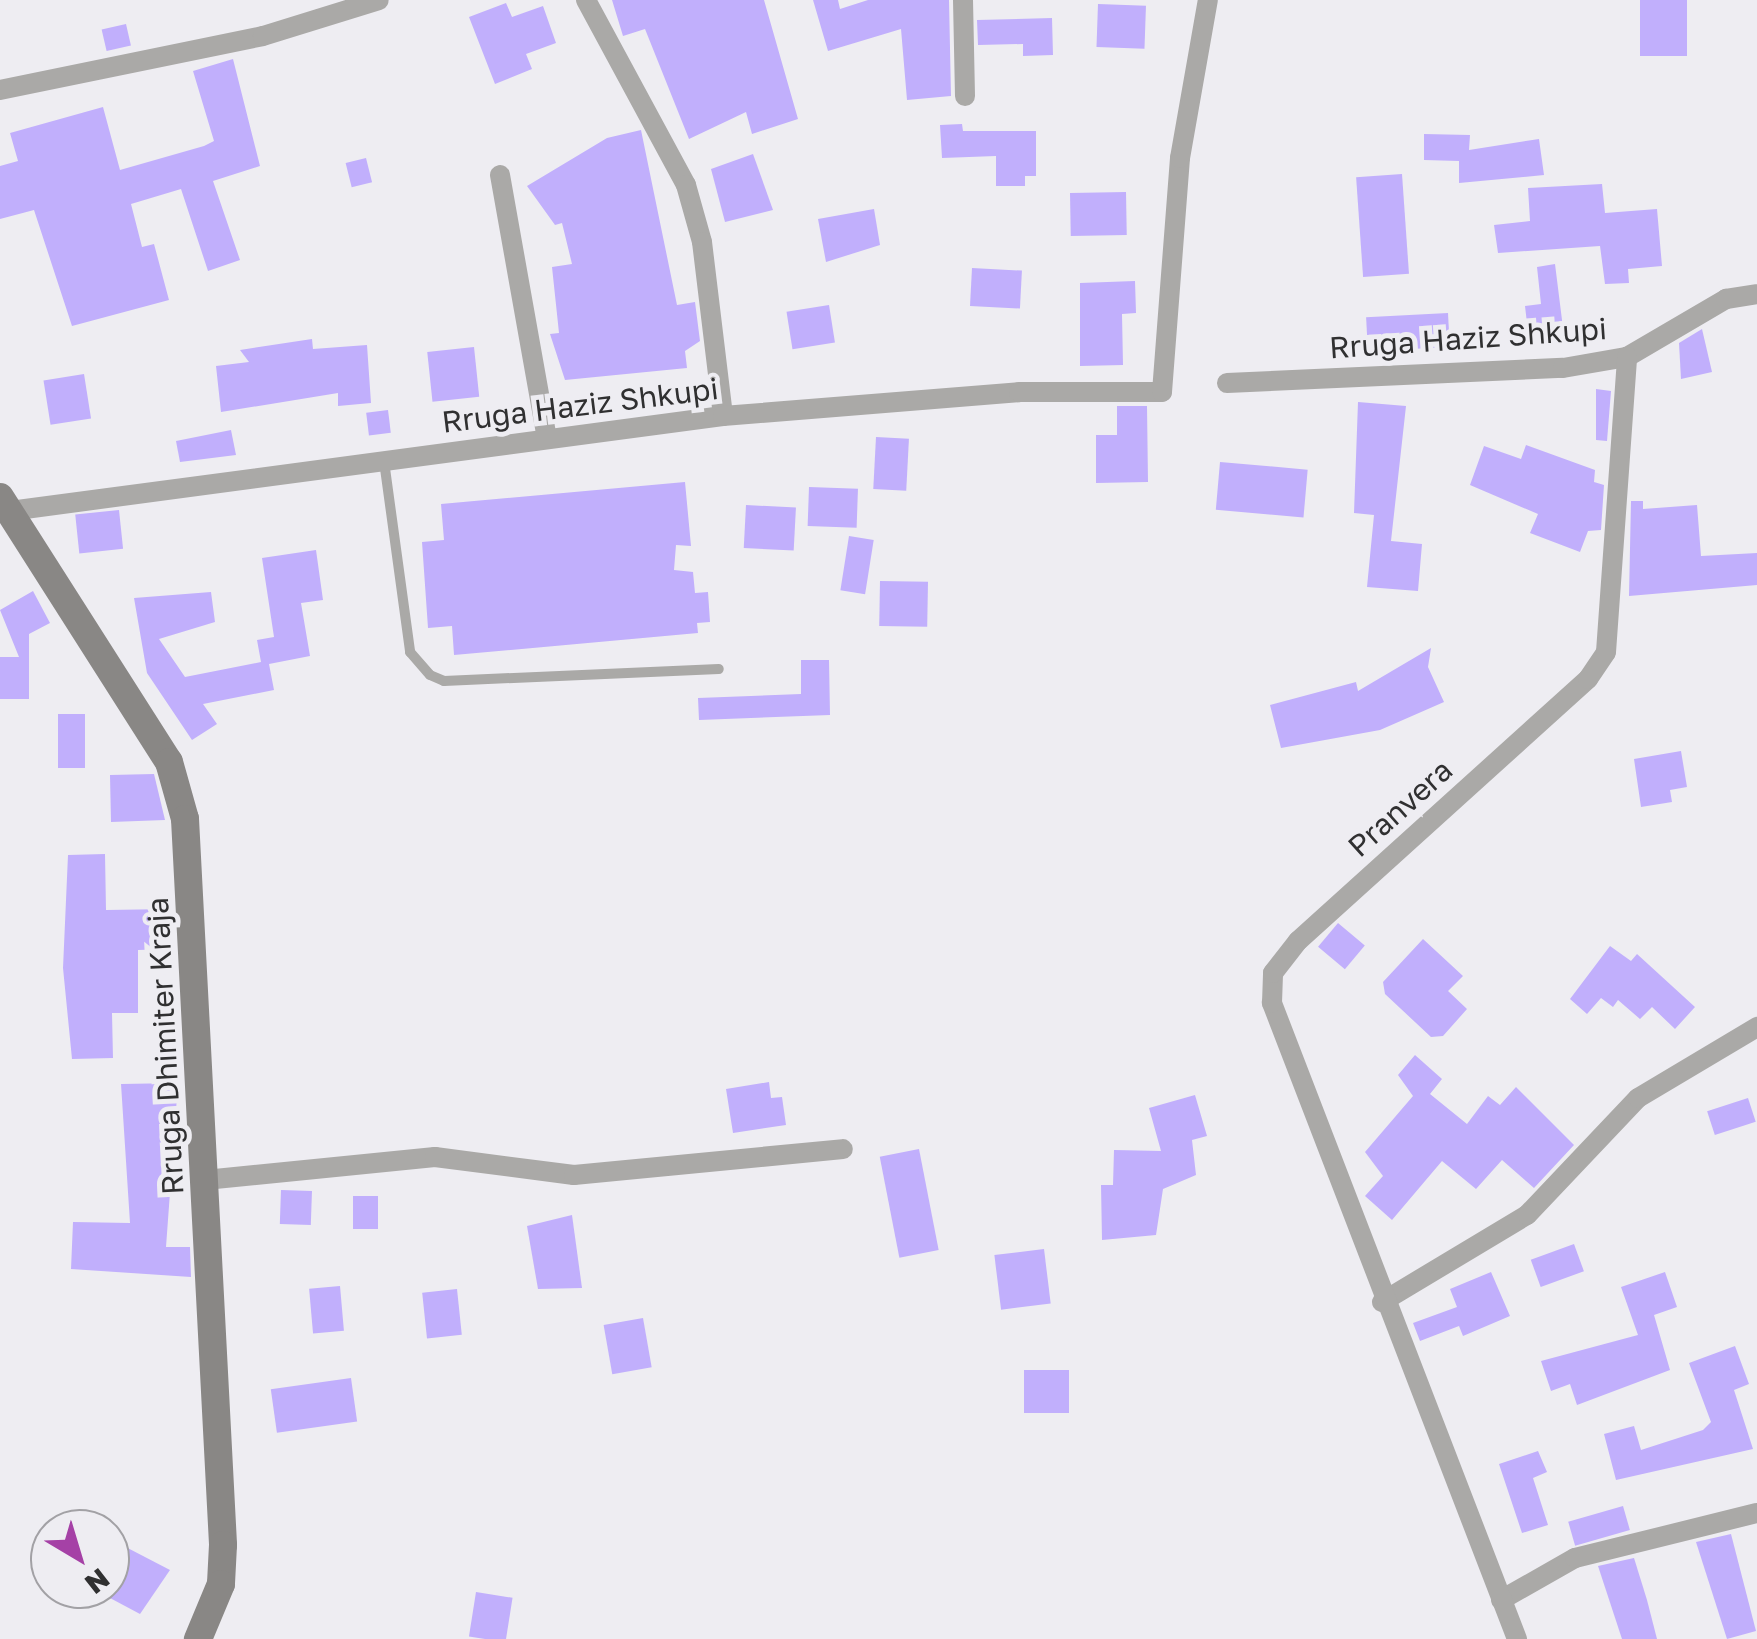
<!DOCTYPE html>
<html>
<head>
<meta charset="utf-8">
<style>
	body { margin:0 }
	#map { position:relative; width:1757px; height:1639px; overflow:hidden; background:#eeedf2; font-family:"Golos Text",sans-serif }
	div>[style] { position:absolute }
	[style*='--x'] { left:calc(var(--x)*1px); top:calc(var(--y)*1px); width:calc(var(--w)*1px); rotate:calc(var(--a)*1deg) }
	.building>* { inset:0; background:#c1affc; transform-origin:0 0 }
	.lane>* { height:10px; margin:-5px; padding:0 5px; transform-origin:5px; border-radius:5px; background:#aaa9a7 }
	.street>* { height:20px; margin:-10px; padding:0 10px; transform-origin:10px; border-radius:10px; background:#aaa9a7 }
	.secondary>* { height:28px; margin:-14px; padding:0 14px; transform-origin:14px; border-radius:14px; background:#898785 }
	span { translate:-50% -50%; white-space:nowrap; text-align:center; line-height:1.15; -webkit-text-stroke:10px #eeedf2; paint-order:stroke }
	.street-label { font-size:30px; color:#303031 }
	.north { position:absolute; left:30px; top:1509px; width:100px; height:100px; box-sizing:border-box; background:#eeedf2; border:2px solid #a2a1a5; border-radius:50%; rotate:142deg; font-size:28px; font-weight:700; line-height:40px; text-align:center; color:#303031 }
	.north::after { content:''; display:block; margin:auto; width:35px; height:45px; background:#a541a6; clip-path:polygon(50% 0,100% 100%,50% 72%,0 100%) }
</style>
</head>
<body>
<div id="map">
	<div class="building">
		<i style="clip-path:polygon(612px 0,764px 0,798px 119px,752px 134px,746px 112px,689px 139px,645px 29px,623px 36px)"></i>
		<i style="clip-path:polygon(813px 0,838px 0,840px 9px,868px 0,949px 0,951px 96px,907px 100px,901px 29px,828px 51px)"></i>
		<i style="left:1640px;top:0;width:47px;height:56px"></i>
		<i style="clip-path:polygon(506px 3px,512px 17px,543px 6px,556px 43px,526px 54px,532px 69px,495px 84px,469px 17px)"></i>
		<i style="left:1098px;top:4px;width:48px;height:43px;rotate:2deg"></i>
		<i style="clip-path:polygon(1052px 18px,1053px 55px,1023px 56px,1023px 44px,978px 45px,977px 20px)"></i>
		<i style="left:126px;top:24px;width:22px;height:25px;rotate:77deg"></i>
		<i style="clip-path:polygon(233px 59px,260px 166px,213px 181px,240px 260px,208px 271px,181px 189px,131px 204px,142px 247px,154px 244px,169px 300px,72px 326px,34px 210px,0 219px,0 166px,18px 161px,10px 133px,103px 107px,120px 170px,204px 146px,214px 141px,193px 71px)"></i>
		<i style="clip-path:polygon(962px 124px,963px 131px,1036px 131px,1036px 176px,1025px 176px,1025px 186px,996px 186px,996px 156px,942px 158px,940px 125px)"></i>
		<i style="clip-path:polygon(641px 130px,677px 305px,695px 302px,700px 341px,685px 351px,687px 368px,565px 380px,550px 334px,559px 333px,552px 267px,572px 264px,562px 223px,555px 225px,527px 186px,607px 138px)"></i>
		<i style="clip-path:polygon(1424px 134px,1470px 135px,1469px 150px,1539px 139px,1544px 175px,1459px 183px,1459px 161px,1424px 160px)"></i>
		<i style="clip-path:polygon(753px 154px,773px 210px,725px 222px,711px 169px)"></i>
		<i style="left:366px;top:158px;width:25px;height:21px;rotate:76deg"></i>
		<i style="left:1402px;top:174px;width:100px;height:46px;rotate:86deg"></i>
		<i style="clip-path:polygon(1602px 184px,1605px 213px,1657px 209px,1662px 266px,1628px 269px,1629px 283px,1605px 284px,1600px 246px,1498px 253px,1494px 225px,1530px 221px,1528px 188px)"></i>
		<i style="left:1126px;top:192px;width:43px;height:56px;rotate:89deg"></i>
		<i style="clip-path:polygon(874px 209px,880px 245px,826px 262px,818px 219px)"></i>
		<i style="clip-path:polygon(1555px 264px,1563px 328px,1528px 332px,1525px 306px,1541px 304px,1537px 267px)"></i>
		<i style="left:972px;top:268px;width:50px;height:38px;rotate:3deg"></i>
		<i style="clip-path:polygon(1135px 281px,1136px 313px,1122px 314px,1123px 365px,1080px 366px,1080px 283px)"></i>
		<i style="left:829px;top:305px;width:38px;height:43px;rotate:81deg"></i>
		<i style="left:1448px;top:313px;width:34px;height:82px;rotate:87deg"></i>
		<i style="clip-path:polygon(1702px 329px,1712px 372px,1681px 379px,1679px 343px)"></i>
		<i style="clip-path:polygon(312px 339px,313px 349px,367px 345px,371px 403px,338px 406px,338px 393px,221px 412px,216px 366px,249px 362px,240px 350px)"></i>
		<i style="left:474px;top:347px;width:50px;height:47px;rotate:84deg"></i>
		<i style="left:84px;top:374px;width:45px;height:41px;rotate:81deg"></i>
		<i style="clip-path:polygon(1596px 389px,1611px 391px,1607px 441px,1596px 440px)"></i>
		<i style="clip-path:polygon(1358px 402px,1406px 406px,1391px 541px,1422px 544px,1418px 591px,1367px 587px,1374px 515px,1354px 513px)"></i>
		<i style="clip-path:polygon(1117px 406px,1147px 406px,1148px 482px,1096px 483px,1096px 435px,1117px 435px)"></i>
		<i style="left:388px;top:410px;width:23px;height:22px;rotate:83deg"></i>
		<i style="clip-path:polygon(231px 430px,236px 455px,180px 462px,176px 441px)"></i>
		<i style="left:876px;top:437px;width:33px;height:52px;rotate:3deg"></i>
		<i style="clip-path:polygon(1526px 445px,1595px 470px,1594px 482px,1604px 485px,1601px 530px,1588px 531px,1580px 552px,1530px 533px,1538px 514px,1470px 485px,1484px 446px,1521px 459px)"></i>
		<i style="left:1220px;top:462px;width:88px;height:48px;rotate:5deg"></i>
		<i style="clip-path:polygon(685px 482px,691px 546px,676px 545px,674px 570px,693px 572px,695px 593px,708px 592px,710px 622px,697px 623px,698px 633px,454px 655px,452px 626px,428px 628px,422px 542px,444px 540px,441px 504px)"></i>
		<i style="left:809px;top:487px;width:49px;height:39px;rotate:2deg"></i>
		<i style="clip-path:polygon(1631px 501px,1643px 501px,1643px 509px,1697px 505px,1701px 556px,1757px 553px,1757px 585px,1629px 596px)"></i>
		<i style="left:746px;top:505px;width:50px;height:43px;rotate:3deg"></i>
		<i style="left:119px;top:510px;width:39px;height:44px;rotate:84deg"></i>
		<i style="left:849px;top:536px;width:25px;height:55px;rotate:9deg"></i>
		<i style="clip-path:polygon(316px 550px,323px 600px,301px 603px,310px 656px,269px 664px,274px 690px,203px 704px,217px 724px,192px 740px,147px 673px,134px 598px,211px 592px,215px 622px,159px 639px,185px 677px,261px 662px,257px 640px,274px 637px,262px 558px)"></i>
		<i style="left:880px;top:581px;width:48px;height:45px;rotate:1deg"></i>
		<i style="clip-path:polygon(33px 591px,50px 623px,29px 634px,29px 699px,0 699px,0 657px,19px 657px,0 610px)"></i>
		<i style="clip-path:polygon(1431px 648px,1428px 667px,1444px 702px,1380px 730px,1281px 748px,1270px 705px,1356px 682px,1358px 691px)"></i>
		<i style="clip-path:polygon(801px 660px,829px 660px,830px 715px,699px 720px,698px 698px,801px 694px)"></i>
		<i style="left:58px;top:714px;width:27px;height:54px"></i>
		<i style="clip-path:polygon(1681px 751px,1687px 787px,1670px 790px,1672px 802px,1641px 807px,1634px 759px)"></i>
		<i style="clip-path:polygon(154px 774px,165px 820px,111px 822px,110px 775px)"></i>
		<i style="clip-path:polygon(105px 854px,106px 910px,171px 909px,171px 949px,138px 950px,138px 1013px,112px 1013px,113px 1058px,72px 1059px,63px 968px,68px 855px)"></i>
		<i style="left:1338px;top:923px;width:35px;height:31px;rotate:40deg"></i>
		<i style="clip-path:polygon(1423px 939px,1463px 976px,1448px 991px,1467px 1009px,1443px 1036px,1431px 1037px,1385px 994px,1383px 982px)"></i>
		<i style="clip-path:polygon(1610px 946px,1631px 961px,1637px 954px,1695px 1007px,1675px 1029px,1652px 1007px,1640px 1019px,1618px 1000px,1613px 1007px,1601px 998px,1587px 1014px,1570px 999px)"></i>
		<i style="clip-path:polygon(1415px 1055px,1442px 1079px,1430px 1094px,1467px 1124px,1488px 1096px,1500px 1105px,1516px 1087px,1574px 1145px,1534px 1188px,1502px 1160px,1476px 1189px,1442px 1161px,1392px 1220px,1365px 1196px,1383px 1176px,1365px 1152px,1413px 1096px,1398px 1075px)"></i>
		<i style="clip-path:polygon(769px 1082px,771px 1098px,782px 1097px,786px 1125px,733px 1133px,726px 1089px)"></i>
		<i style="clip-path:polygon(178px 1083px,166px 1247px,190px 1247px,191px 1277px,71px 1269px,73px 1222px,130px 1223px,121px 1084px)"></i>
		<i style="clip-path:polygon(1195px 1095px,1207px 1136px,1192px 1140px,1196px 1175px,1163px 1189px,1156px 1235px,1102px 1240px,1101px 1185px,1113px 1185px,1114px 1150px,1161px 1151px,1149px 1108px)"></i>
		<i style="left:1748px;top:1098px;width:25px;height:43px;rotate:72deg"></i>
		<i style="left:919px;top:1149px;width:103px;height:40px;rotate:79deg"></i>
		<i style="left:281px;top:1190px;width:31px;height:34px;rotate:2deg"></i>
		<i style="left:353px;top:1196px;width:25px;height:33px"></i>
		<i style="clip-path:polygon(572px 1215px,582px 1288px,538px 1289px,527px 1226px)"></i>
		<i style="left:1574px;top:1244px;width:29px;height:46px;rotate:70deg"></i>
		<i style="left:1044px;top:1249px;width:55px;height:50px;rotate:83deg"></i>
		<i style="clip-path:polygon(1491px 1272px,1510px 1316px,1463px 1336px,1459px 1326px,1420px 1341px,1413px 1323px,1457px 1307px,1450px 1289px)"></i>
		<i style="clip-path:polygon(1665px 1272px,1677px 1307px,1654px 1315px,1670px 1370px,1577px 1405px,1570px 1384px,1551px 1391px,1541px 1361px,1638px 1335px,1621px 1287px)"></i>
		<i style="left:340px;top:1286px;width:45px;height:31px;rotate:85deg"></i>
		<i style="left:457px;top:1289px;width:46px;height:35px;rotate:84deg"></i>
		<i style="left:643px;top:1318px;width:50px;height:40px;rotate:80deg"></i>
		<i style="clip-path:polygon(1735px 1346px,1749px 1384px,1734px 1390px,1753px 1449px,1616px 1480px,1604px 1434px,1634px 1426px,1641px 1450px,1703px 1430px,1711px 1422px,1689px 1363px)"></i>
		<i style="left:1024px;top:1370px;width:45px;height:43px"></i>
		<i style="left:351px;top:1378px;width:44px;height:81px;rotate:82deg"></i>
		<i style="clip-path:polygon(1538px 1451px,1547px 1472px,1533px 1478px,1548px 1525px,1522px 1533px,1499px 1464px)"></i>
		<i style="left:1623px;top:1506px;width:25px;height:57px;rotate:74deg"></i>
		<i style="clip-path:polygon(1731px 1534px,1756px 1631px,1727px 1639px,1696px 1542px)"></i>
		<i style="clip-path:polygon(118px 1543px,170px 1570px,140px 1614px,110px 1598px)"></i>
		<i style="clip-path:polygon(1634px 1558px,1647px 1600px,1657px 1639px,1622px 1639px,1598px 1566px)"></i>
		<i style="left:476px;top:1592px;width:37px;height:45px;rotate:9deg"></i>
	</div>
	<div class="lane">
		<i style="--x:384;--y:461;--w:193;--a:82.2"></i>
		<i style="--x:410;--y:652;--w:30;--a:49"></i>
		<i style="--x:430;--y:675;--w:15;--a:23"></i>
		<i style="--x:444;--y:681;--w:275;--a:-2.5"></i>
	</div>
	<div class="street">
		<i style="--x:586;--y:0;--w:210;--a:61.6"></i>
		<i style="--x:686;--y:185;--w:59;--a:74.3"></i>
		<i style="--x:702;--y:242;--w:175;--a:83.1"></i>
		<i style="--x:963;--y:0;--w:96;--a:88.8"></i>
		<i style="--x:0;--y:90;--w:268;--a:-11.6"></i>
		<i style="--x:263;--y:36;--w:121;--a:-17.2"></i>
		<i style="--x:500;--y:175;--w:268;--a:79.9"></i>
		<i style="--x:1227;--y:383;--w:336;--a:-2.6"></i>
		<i style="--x:1563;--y:368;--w:65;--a:-9.8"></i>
		<i style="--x:1627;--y:357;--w:115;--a:-30.4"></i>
		<i style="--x:1726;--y:299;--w:31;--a:-9"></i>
		<i style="--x:10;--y:511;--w:719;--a:-7.59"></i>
		<i style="--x:723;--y:416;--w:297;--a:-4.6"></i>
		<i style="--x:1019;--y:392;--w:143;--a:0"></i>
		<i style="--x:1162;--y:392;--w:235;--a:-85.6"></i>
		<i style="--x:1180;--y:158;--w:160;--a:-80"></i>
		<i style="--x:205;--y:1180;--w:231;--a:-5.7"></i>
		<i style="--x:435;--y:1157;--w:140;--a:7.4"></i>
		<i style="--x:574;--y:1175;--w:270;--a:-5.5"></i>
		<i style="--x:1382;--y:1302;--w:169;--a:-31"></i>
		<i style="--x:1527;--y:1215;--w:161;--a:-46.5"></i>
		<i style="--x:1638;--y:1098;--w:139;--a:-30.8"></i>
		<i style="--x:1501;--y:1600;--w:85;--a:-29.6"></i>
		<i style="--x:1575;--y:1558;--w:187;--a:-13.9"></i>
		<i style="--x:1517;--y:1639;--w:682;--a:-111.07"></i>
		<i style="--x:1272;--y:1003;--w:30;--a:-88"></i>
		<i style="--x:1273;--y:973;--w:41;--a:-52"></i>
		<i style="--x:1298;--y:941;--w:391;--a:-42.1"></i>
		<i style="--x:1588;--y:679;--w:32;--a:-56"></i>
		<i style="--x:1606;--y:652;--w:296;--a:-85.9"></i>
	</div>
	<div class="secondary">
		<i style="--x:0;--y:497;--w:314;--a:57.5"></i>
		<i style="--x:169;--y:762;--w:59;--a:74.3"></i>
		<i style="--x:185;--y:819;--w:727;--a:87"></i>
		<i style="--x:223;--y:1545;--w:39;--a:93"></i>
		<i style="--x:221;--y:1584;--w:60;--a:112.7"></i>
	</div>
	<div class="street-label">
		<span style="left:1468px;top:338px;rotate:-4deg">Rruga Haziz Shkupi</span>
		<span style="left:580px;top:405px;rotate:-7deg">Rruga Haziz Shkupi</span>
		<span style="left:1400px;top:808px;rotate:-42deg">Pranvera</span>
		<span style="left:165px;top:1046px;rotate:-93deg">Rruga Dhimiter Kraja</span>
	</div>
	<div class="north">N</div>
</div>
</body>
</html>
